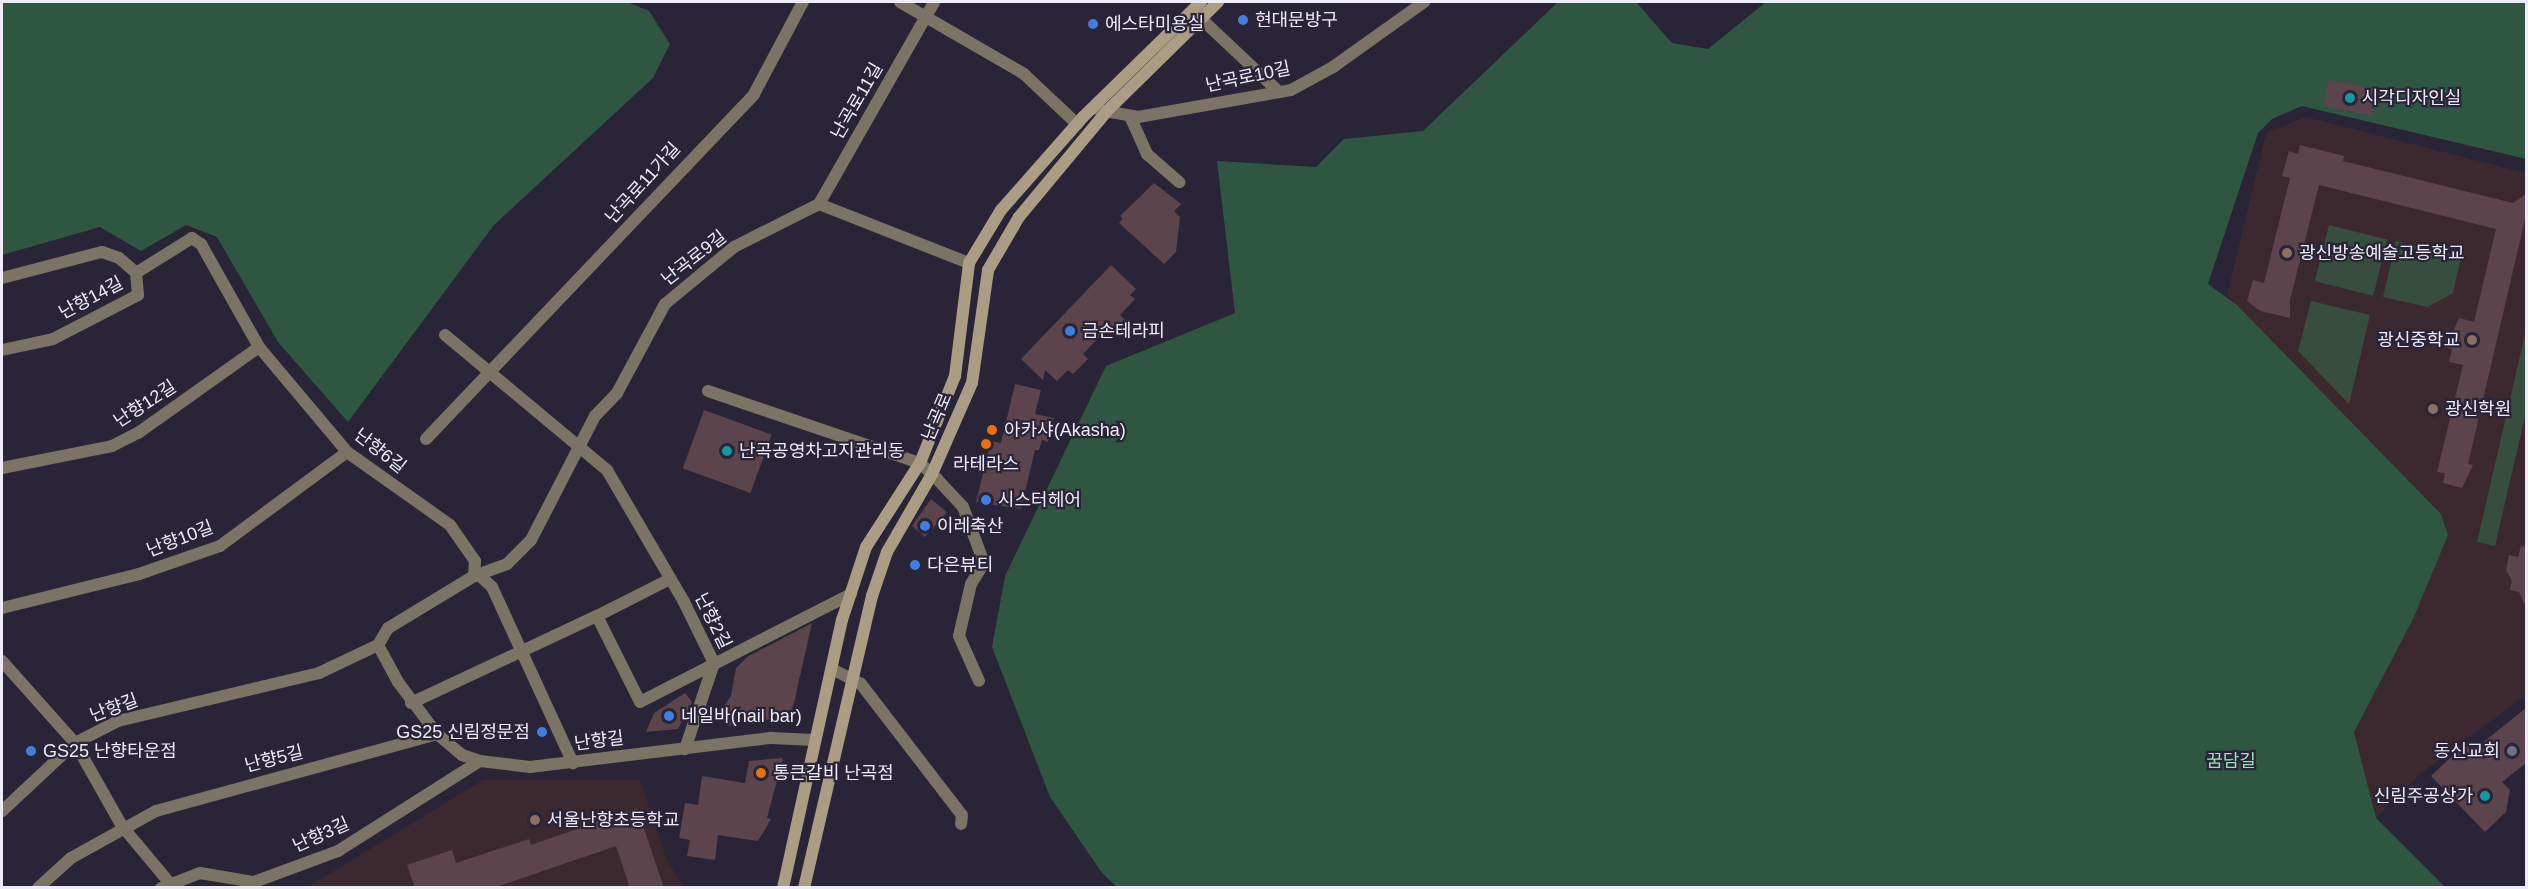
<!DOCTYPE html>
<html>
<head>
<meta charset="utf-8">
<style>
	body { margin:0 }
	#map { position:relative; width:2528px; height:889px; overflow:hidden; background:#292437; font-family:Helvetica,"Noto Sans KR",sans-serif }
	div>[style] { position:absolute }
	[style*='--x'] { left:calc(var(--x)*1px); top:calc(var(--y)*1px); width:calc(var(--w)*1px); rotate:calc(var(--a)*1deg) }
	.education>* { inset:0; background:#3c2930 }
	.green>* { inset:0; background:#364d40; transform-origin:0 0 }
	.forest>* { inset:0; background:#2e5641 }
	.building>* { inset:0; background:#5c444c; transform-origin:0 0 }
	.minor>* { height:12px; margin:-6px; padding:0 6px; transform-origin:6px; border-radius:6px; background:#7b7363 }
	.tertiary>* { height:12px; margin:-6px; padding:0 6px; transform-origin:6px; border-radius:6px; background:#7b7363 }
	.secondary>* { height:12px; margin:-6px; padding:0 6px; transform-origin:6px; border-radius:6px; background:#ab9d84 }
	.dots>* { width:16px; height:16px; translate:-50% -50%; box-sizing:border-box; border:3px solid #292437; border-radius:50% }
	span { translate:-50% -50%; white-space:nowrap; text-align:center; line-height:1.15; -webkit-text-stroke:4.5px #292437; paint-order:stroke }
	.poi-label { font-size:18px; color:#efecf9 }
	.left { translate:0 -50%; text-align:left }
	.right { translate:-100% -50%; text-align:right }
	.street-label { font-size:18px; color:#efecf9 }
	.park-label { font-size:18px; color:#9adfb8 }
	.frame { position:absolute; inset:0; border:3px solid #efecf9; pointer-events:none }
</style>
</head>
<body>
<div id="map">
	<div class="education">
		<i style="clip-path:polygon(2306px 117px,2526px 173px,2526px 695px,2418px 776px,2376px 818px,2060px 888px,2448px 536px,2441px 514px,2227px 295px,2266px 133px)"></i>
		<i style="clip-path:polygon(483px 780px,640px 780px,666px 858px,683px 887px,306px 888px)"></i>
	</div>
	<div class="green">
		<i style="left:2329px;top:225px;width:60px;height:58px;rotate:14deg"></i>
		<i style="clip-path:polygon(2396px 241px,2461px 257px,2453px 293px,2428px 307px,2383px 297px)"></i>
		<i style="clip-path:polygon(2311px 301px,2370px 315px,2349px 404px,2298px 351px)"></i>
		<i style="clip-path:polygon(2526px 330px,2526px 412px,2495px 546px,2477px 542px)"></i>
	</div>
	<div class="forest">
		<i style="clip-path:polygon(2px 2px,627px 2px,649px 11px,670px 44px,653px 78px,494px 225px,348px 422px,278px 342px,217px 237px,186px 225px,141px 251px,100px 227px,2px 255px)"></i>
		<i style="clip-path:polygon(1558px 2px,1636px 2px,1672px 43px,1708px 49px,1766px 2px,2526px 2px,2526px 159px,2302px 106px,2272px 119px,2258px 133px,2208px 284px,2237px 305px,2441px 514px,2448px 535px,2413px 619px,2354px 732px,2376px 818px,2445px 887px,1117px 887px,1102px 873px,1050px 797px,992px 647px,1005px 576px,1106px 366px,1235px 313px,1217px 161px,1316px 167px,1344px 139px,1423px 131px)"></i>
	</div>
	<div class="building">
		<i style="left:2328px;top:80px;width:50px;height:27px;rotate:10deg"></i>
		<i style="clip-path:polygon(2300px 145px,2344px 156px,2343px 161px,2513px 203px,2526px 194px,2526px 215px,2468px 464px,2473px 465px,2462px 488px,2443px 483px,2445px 473px,2437px 472px,2463px 365px,2449px 362px,2452px 349px,2446px 348px,2459px 318px,2474px 322px,2496px 229px,2319px 185px,2290px 300px,2290px 318px,2260px 311px,2247px 301px,2253px 280px,2264px 283px,2290px 178px,2282px 176px,2289px 151px,2298px 154px)"></i>
		<i style="clip-path:polygon(1154px 183px,1181px 204px,1174px 211px,1180px 217px,1176px 252px,1164px 264px,1119px 223px,1123px 219px,1120px 216px)"></i>
		<i style="clip-path:polygon(1111px 265px,1136px 289px,1130px 295px,1135px 299px,1120px 315px,1126px 321px,1111px 337px,1104px 332px,1083px 354px,1088px 359px,1073px 374px,1068px 370px,1057px 381px,1045px 370px,1043px 380px,1021px 359px)"></i>
		<i style="clip-path:polygon(1015px 384px,1041px 390px,1035px 414px,1054px 418px,1048px 442px,1042px 440px,1039px 450px,1035px 450px,1021px 509px,976px 502px,991px 441px,1001px 443px)"></i>
		<i style="left:704px;top:410px;width:72px;height:62px;rotate:20deg"></i>
		<i style="clip-path:polygon(931px 499px,947px 512px,925px 537px,912px 526px)"></i>
		<i style="clip-path:polygon(2521px 546px,2526px 547px,2526px 607px,2519px 592px,2510px 590px,2512px 581px,2506px 570px,2509px 555px,2518px 557px)"></i>
		<i style="clip-path:polygon(812px 623px,791px 716px,727px 726px,724px 706px,731px 696px,736px 668px,747px 657px)"></i>
		<i style="clip-path:polygon(685px 693px,692px 702px,678px 729px,646px 732px,654px 713px)"></i>
		<i style="clip-path:polygon(2526px 708px,2526px 763px,2502px 782px,2510px 790px,2506px 812px,2485px 832px,2431px 776px,2465px 744px,2472px 751px)"></i>
		<i style="clip-path:polygon(783px 758px,767px 818px,771px 819px,758px 841px,718px 835px,715px 860px,687px 856px,690px 840px,679px 838px,683px 815px,685px 803px,698px 805px,702px 776px,745px 783px,749px 761px)"></i>
		<i style="clip-path:polygon(637px 808px,664px 888px,630px 888px,616px 846px,493px 888px,415px 888px,407px 865px,452px 850px,456px 863px,529px 839px,531px 845px)"></i>
	</div>
	<div class="minor">
		<i style="--x:900;--y:2;--w:143;--a:30.1"></i>
		<i style="--x:1024;--y:74;--w:73;--a:43.3"></i>
		<i style="--x:1194;--y:12;--w:117;--a:43.3"></i>
		<i style="--x:1099;--y:110;--w:40;--a:10"></i>
		<i style="--x:1138;--y:117;--w:155;--a:-10"></i>
		<i style="--x:1291;--y:90;--w:48;--a:-28.7"></i>
		<i style="--x:1333;--y:67;--w:112;--a:-35.5"></i>
		<i style="--x:1130;--y:116;--w:42;--a:65.9"></i>
		<i style="--x:1147;--y:154;--w:43;--a:41.2"></i>
		<i style="--x:819;--y:204;--w:232;--a:-60.3"></i>
		<i style="--x:2;--y:278;--w:103;--a:-14.6"></i>
		<i style="--x:102;--y:252;--w:18;--a:19"></i>
		<i style="--x:119;--y:258;--w:23;--a:41"></i>
		<i style="--x:445;--y:335;--w:211;--a:39.8"></i>
		<i style="--x:607;--y:470;--w:151;--a:59.7"></i>
		<i style="--x:683;--y:600;--w:70;--a:63.8"></i>
		<i style="--x:714;--y:663;--w:91;--a:108.6"></i>
		<i style="--x:2;--y:350;--w:52;--a:-12.2"></i>
		<i style="--x:53;--y:339;--w:96;--a:-27.4"></i>
		<i style="--x:138;--y:295;--w:22;--a:-95"></i>
		<i style="--x:136;--y:273;--w:66;--a:-32"></i>
		<i style="--x:192;--y:238;--w:11;--a:34"></i>
		<i style="--x:201;--y:244;--w:118;--a:60.6"></i>
		<i style="--x:259;--y:347;--w:137;--a:50"></i>
		<i style="--x:347;--y:452;--w:126;--a:35.3"></i>
		<i style="--x:450;--y:525;--w:44;--a:55.2"></i>
		<i style="--x:475;--y:561;--w:15;--a:94"></i>
		<i style="--x:474;--y:576;--w:100;--a:148.8"></i>
		<i style="--x:388;--y:628;--w:20;--a:120"></i>
		<i style="--x:708;--y:391;--w:224;--a:18.8"></i>
		<i style="--x:920;--y:463;--w:23;--a:43"></i>
		<i style="--x:937;--y:479;--w:38;--a:47"></i>
		<i style="--x:963;--y:507;--w:60;--a:69.4"></i>
		<i style="--x:984;--y:563;--w:25;--a:122"></i>
		<i style="--x:971;--y:584;--w:53;--a:103"></i>
		<i style="--x:959;--y:636;--w:49;--a:66"></i>
		<i style="--x:426;--y:439;--w:476;--a:-46.4"></i>
		<i style="--x:754;--y:94;--w:104;--a:-62"></i>
		<i style="--x:2;--y:468;--w:112;--a:-11.3"></i>
		<i style="--x:112;--y:446;--w:29;--a:-27"></i>
		<i style="--x:138;--y:433;--w:148;--a:-35.4"></i>
		<i style="--x:478;--y:574;--w:19;--a:43"></i>
		<i style="--x:492;--y:587;--w:194;--a:65.3"></i>
		<i style="--x:474;--y:576;--w:35;--a:-20"></i>
		<i style="--x:507;--y:564;--w:34;--a:-45"></i>
		<i style="--x:531;--y:540;--w:140;--a:-62.7"></i>
		<i style="--x:595;--y:416;--w:32;--a:-46"></i>
		<i style="--x:617;--y:393;--w:101;--a:-61.7"></i>
		<i style="--x:665;--y:304;--w:89;--a:-39.6"></i>
		<i style="--x:734;--y:247;--w:95;--a:-26.8"></i>
		<i style="--x:819;--y:204;--w:161;--a:21.5"></i>
		<i style="--x:670;--y:579;--w:82;--a:153.1"></i>
		<i style="--x:597;--y:616;--w:96;--a:63.4"></i>
		<i style="--x:640;--y:702;--w:237;--a:-27.1"></i>
		<i style="--x:2;--y:608;--w:141;--a:-13.9"></i>
		<i style="--x:139;--y:574;--w:86;--a:-19.1"></i>
		<i style="--x:220;--y:546;--w:158;--a:-36.5"></i>
		<i style="--x:834;--y:670;--w:30;--a:27"></i>
		<i style="--x:861;--y:684;--w:165;--a:52.4"></i>
		<i style="--x:962;--y:815;--w:9;--a:96"></i>
		<i style="--x:411;--y:703;--w:205;--a:-25.1"></i>
		<i style="--x:2;--y:811;--w:100;--a:-43"></i>
		<i style="--x:75;--y:743;--w:95;--a:60.5"></i>
		<i style="--x:122;--y:826;--w:72;--a:50.1"></i>
		<i style="--x:38;--y:888;--w:45;--a:-42.3"></i>
		<i style="--x:71;--y:858;--w:97;--a:-28.9"></i>
		<i style="--x:156;--y:811;--w:291;--a:-15.3"></i>
		<i style="--x:161;--y:888;--w:42;--a:-21"></i>
		<i style="--x:200;--y:873;--w:55;--a:9.5"></i>
		<i style="--x:254;--y:882;--w:90;--a:-20.3"></i>
		<i style="--x:338;--y:851;--w:168;--a:-32.4"></i>
	</div>
	<div class="tertiary">
		<i style="--x:2;--y:661;--w:110;--a:48.3"></i>
		<i style="--x:75;--y:743;--w:48;--a:-27.1"></i>
		<i style="--x:118;--y:721;--w:207;--a:-13.4"></i>
		<i style="--x:319;--y:673;--w:65;--a:-25.4"></i>
		<i style="--x:378;--y:645;--w:42;--a:61.6"></i>
		<i style="--x:398;--y:682;--w:65;--a:53.1"></i>
		<i style="--x:437;--y:734;--w:33;--a:40"></i>
		<i style="--x:462;--y:755;--w:19;--a:18"></i>
		<i style="--x:480;--y:761;--w:50;--a:6.8"></i>
		<i style="--x:530;--y:767;--w:243;--a:-6.9"></i>
		<i style="--x:771;--y:738;--w:44;--a:2.6"></i>
	</div>
	<div class="secondary">
		<i style="--x:783;--y:888;--w:274;--a:-77.6"></i>
		<i style="--x:842;--y:620;--w:77;--a:-71.8"></i>
		<i style="--x:866;--y:547;--w:100;--a:-57.3"></i>
		<i style="--x:920;--y:463;--w:94;--a:-68.1"></i>
		<i style="--x:955;--y:376;--w:114;--a:-82.9"></i>
		<i style="--x:969;--y:263;--w:62;--a:-58.9"></i>
		<i style="--x:1001;--y:210;--w:124;--a:-48.6"></i>
		<i style="--x:1083;--y:117;--w:165;--a:-44.3"></i>
		<i style="--x:804;--y:888;--w:300;--a:-76.9"></i>
		<i style="--x:872;--y:596;--w:46;--a:-71.2"></i>
		<i style="--x:887;--y:552;--w:90;--a:-60"></i>
		<i style="--x:932;--y:474;--w:99;--a:-66.3"></i>
		<i style="--x:972;--y:383;--w:114;--a:-81.9"></i>
		<i style="--x:988;--y:270;--w:61;--a:-59.7"></i>
		<i style="--x:1019;--y:217;--w:138;--a:-50.3"></i>
		<i style="--x:1107;--y:111;--w:156;--a:-44.5"></i>
	</div>
	<div class="dots">
		<i style="left:1243px;top:20px;background:#3f7fe0"></i>
		<i style="left:1093px;top:24px;background:#3f7fe0"></i>
		<i style="left:2350px;top:98px;background:#0f9aa8"></i>
		<i style="left:2287px;top:253px;background:#8d6e63"></i>
		<i style="left:1070px;top:331px;background:#3f7fe0"></i>
		<i style="left:2472px;top:340px;background:#8d6e63"></i>
		<i style="left:2433px;top:409px;background:#8d6e63"></i>
		<i style="left:992px;top:430px;background:#e8710a"></i>
		<i style="left:986px;top:444px;background:#e8710a"></i>
		<i style="left:727px;top:451px;background:#0f9aa8"></i>
		<i style="left:986px;top:500px;background:#3f7fe0"></i>
		<i style="left:925px;top:526px;background:#3f7fe0"></i>
		<i style="left:915px;top:565px;background:#3f7fe0"></i>
		<i style="left:669px;top:716px;background:#3f7fe0"></i>
		<i style="left:542px;top:732px;background:#3f7fe0"></i>
		<i style="left:31px;top:751px;background:#3f7fe0"></i>
		<i style="left:2512px;top:751px;background:#6b7280"></i>
		<i style="left:761px;top:773px;background:#e8710a"></i>
		<i style="left:2485px;top:796px;background:#0f9aa8"></i>
		<i style="left:535px;top:820px;background:#8d6e63"></i>
	</div>
	<div class="poi-label">
		<span class="left" style="left:1255px;top:20px">현대문방구</span>
		<span class="left" style="left:1105px;top:24px">에스타미용실</span>
		<span class="left" style="left:2362px;top:98px">시각디자인실</span>
		<span class="left" style="left:2299px;top:253px">광신방송예술고등학교</span>
		<span class="left" style="left:1082px;top:331px">금손테라피</span>
		<span class="right" style="left:2460px;top:340px">광신중학교</span>
		<span class="left" style="left:2445px;top:409px">광신학원</span>
		<span class="left" style="left:1004px;top:430px">아카샤(Akasha)</span>
		<span class="left" style="left:739px;top:451px">난곡공영차고지관리동</span>
		<span style="left:986px;top:464px">라테라스</span>
		<span class="left" style="left:998px;top:500px">시스터헤어</span>
		<span class="left" style="left:937px;top:526px">이레축산</span>
		<span class="left" style="left:927px;top:565px">다은뷰티</span>
		<span class="left" style="left:681px;top:716px">네일바(nail bar)</span>
		<span class="right" style="left:530px;top:732px">GS25 신림정문점</span>
		<span class="left" style="left:43px;top:751px">GS25 난향타운점</span>
		<span class="right" style="left:2500px;top:751px">동신교회</span>
		<span class="left" style="left:773px;top:773px">통큰갈비 난곡점</span>
		<span class="right" style="left:2473px;top:796px">신림주공상가</span>
		<span class="left" style="left:547px;top:820px">서울난향초등학교</span>
	</div>
	<div class="street-label">
		<span style="left:1248px;top:77px;rotate:-12deg">난곡로10길</span>
		<span style="left:857px;top:101px;rotate:-60deg">난곡로11길</span>
		<span style="left:643px;top:183px;rotate:-48deg">난곡로11가길</span>
		<span style="left:694px;top:258px;rotate:-38deg">난곡로9길</span>
		<span style="left:91px;top:298px;rotate:-28deg">난향14길</span>
		<span style="left:145px;top:404px;rotate:-33deg">난향12길</span>
		<span style="left:937px;top:417px;rotate:-67deg">난곡로</span>
		<span style="left:380px;top:451px;rotate:38deg">난향6길</span>
		<span style="left:180px;top:539px;rotate:-21deg">난향10길</span>
		<span style="left:713px;top:621px;rotate:64deg">난향2길</span>
		<span style="left:114px;top:708px;rotate:-20deg">난향길</span>
		<span style="left:599px;top:741px;rotate:-7deg">난향길</span>
		<span style="left:274px;top:759px;rotate:-14deg">난향5길</span>
		<span style="left:321px;top:835px;rotate:-24deg">난향3길</span>
	</div>
	<div class="park-label">
		<span style="left:2231px;top:761px">꿈담길</span>
	</div>
	<div class="frame"></div>
</div>
</body>
</html>
